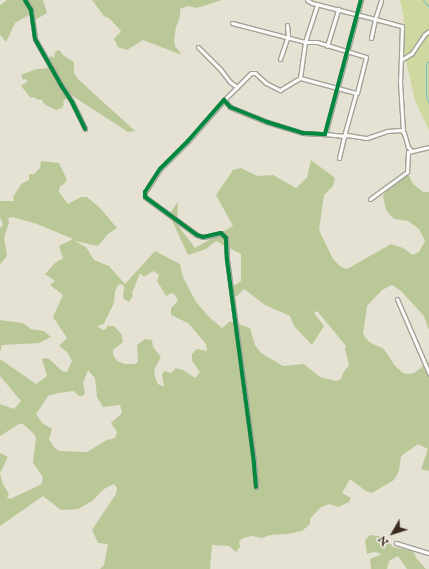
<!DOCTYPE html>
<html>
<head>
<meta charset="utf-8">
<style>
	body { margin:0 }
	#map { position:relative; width:429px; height:569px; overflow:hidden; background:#e5e2d4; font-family:"IM FELL English",serif }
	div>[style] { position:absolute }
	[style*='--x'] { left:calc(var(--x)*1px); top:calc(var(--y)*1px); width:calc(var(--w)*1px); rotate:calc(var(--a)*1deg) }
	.green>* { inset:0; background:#cfd89f }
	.forest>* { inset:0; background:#bac897 }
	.stream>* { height:1px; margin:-0.5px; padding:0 0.5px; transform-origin:0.5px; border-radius:0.5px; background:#74c2c4 }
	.roads { filter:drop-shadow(1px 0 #a4a197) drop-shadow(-1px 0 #a4a197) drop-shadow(0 1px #a4a197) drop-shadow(0 -1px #a4a197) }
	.street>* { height:3px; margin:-1.5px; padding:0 1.5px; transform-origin:1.5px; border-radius:1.5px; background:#fbfbf9 }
	.cycleway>* { height:4px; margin:-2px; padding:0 2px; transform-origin:2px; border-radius:2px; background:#00873e }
	span { translate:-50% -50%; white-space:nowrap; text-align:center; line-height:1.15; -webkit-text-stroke:3.5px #f7f3e8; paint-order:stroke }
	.north { position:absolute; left:373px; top:513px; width:40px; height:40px; -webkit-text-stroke:3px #f7f3e8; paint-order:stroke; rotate:231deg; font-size:11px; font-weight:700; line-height:16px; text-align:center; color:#3b2a1e }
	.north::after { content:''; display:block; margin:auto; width:14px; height:18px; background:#3b2a1e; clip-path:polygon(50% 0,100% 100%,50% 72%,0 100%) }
</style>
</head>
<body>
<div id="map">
	<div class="green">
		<i style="clip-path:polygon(400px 0,429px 0,429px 130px,415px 101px,401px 38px,404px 19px)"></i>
	</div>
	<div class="forest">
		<i style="clip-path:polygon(7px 0,43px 0,47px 13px,35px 20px,31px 14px,15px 23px,6px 42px,0 35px,0 5px)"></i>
		<i style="clip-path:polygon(92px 0,222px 0,197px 8px,188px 6px,180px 9px,180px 17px,176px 27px,174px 40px,175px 46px,182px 55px,143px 40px,127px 50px,118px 47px,114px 39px,121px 31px,110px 19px,104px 16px)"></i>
		<i style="clip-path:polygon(59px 50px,64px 56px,74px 62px,74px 73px,79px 80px,135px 131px,128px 132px,71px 95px,63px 101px,64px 104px,62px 108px,56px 110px,44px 104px,42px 100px,36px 99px,35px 97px,31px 98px,21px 86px,28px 81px,25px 79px,23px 80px,21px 75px,37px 69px,51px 68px,48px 59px,51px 56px,54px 58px,55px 52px)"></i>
		<i style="clip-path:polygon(evenodd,311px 160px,335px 178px,333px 186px,324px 195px,319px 230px,333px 259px,341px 267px,347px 269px,391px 244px,403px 248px,413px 255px,419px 252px,425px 241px,419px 229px,408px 221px,395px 219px,390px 215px,386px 210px,383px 196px,390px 185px,407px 172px,413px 184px,423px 192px,429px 192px,429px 330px,424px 316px,401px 291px,392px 285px,382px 290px,367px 306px,363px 334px,369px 342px,384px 349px,395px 366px,403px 373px,409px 374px,414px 373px,429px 362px,429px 471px,421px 469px,428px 449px,418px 444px,401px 456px,399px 471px,394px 480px,372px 493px,366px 491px,350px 479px,342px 493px,351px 498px,349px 502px,338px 507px,329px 504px,320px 508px,310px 519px,310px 524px,302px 531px,287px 534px,270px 535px,262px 538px,252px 536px,243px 538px,239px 542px,240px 547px,236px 552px,229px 546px,212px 545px,210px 569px,100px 569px,104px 565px,108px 544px,98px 543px,92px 530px,116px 494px,117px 488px,114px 484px,104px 489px,92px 501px,78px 509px,61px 510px,43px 496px,0 526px,0 453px,8px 457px,0 473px,3px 484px,9px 494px,7px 497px,10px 499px,40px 485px,42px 483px,43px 477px,33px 463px,36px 438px,34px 434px,23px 424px,19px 424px,0 436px,0 404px,14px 409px,21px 401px,0 376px,0 359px,36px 384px,47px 376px,42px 359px,48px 358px,62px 371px,67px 372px,72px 361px,67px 352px,59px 346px,67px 338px,53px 317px,63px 295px,50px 285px,55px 281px,45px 274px,55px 263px,63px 258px,59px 246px,73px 239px,37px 224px,12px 217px,8px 218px,9px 223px,4px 238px,7px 255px,4px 260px,0 264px,0 228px,3px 225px,0 217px,0 201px,14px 201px,13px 197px,21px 184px,29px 180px,29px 174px,34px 174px,40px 168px,41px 161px,59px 163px,67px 180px,64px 184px,60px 186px,59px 192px,68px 204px,81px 197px,87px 197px,100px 208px,117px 228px,108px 234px,98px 246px,75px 241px,86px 247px,94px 260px,109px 266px,125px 284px,155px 251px,180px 264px,183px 277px,196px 302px,210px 318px,222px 328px,230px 321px,250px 328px,255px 345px,261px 353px,283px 366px,304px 364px,320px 377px,336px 381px,341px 379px,343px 373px,349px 365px,345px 350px,346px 346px,317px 311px,314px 313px,324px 326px,312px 345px,294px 326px,290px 316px,265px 305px,244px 289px,236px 297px,229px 289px,241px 281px,241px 254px,216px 241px,206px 249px,188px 255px,169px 214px,178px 202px,177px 224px,195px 248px,233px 226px,216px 195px,233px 170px,241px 168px,257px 176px,273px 175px,296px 188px,307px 178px,311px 160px,153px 271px,159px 275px,157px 281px,166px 296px,172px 293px,175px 295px,178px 301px,171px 308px,171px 315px,188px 323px,206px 344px,207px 351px,197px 349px,192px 354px,192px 361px,200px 372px,195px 378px,183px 370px,176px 368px,171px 373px,164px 371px,162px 374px,164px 387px,158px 384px,155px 377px,154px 370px,161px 357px,153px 347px,152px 340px,145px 339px,137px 345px,138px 361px,136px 364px,125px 364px,117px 361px,113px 355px,113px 350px,123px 342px,122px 335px,114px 326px,107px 326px,106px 329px,103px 330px,97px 326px,104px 324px,107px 317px,114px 303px,115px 292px,118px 285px,122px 284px,124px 287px,123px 298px,129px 302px,133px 296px,132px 293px,140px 273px,144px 277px,153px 271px,311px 160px,88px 370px,95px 378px,97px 397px,103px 407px,120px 405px,122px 413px,111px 423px,117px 432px,115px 438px,107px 440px,87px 452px,59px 451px,53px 446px,49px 439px,52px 429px,42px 423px,36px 414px,48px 396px,58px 393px,74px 391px,79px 396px,83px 396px,85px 393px,83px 383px,88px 370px)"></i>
		<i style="clip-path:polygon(0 320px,23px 323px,31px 329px,44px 331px,51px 337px,39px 343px,2px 345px,0 352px)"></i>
		<i style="clip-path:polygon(370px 535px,385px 537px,393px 547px,413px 551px,417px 559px,426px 569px,407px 569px,398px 556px,389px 561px,387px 569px,371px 569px,370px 559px,382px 554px,374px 552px,367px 554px,365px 540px)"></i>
	</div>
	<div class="stream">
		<i style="--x:423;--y:0;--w:9;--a:49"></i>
		<i style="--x:429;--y:61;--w:4;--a:135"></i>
		<i style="--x:426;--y:64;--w:32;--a:90"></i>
		<i style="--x:426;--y:96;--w:9;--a:69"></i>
	</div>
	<div class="roads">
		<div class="street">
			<i style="--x:25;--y:0;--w:12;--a:59"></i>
			<i style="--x:31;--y:10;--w:29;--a:82"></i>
			<i style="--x:35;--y:39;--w:53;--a:60.5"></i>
			<i style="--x:61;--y:85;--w:20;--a:57"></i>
			<i style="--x:72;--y:102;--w:30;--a:64"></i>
			<i style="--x:307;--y:0;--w:6;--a:31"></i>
			<i style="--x:312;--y:3;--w:65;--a:14.3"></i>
			<i style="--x:375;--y:19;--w:19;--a:-72"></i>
			<i style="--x:232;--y:23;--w:75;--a:14.6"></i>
			<i style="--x:305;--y:42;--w:12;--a:0"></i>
			<i style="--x:317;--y:42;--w:51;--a:17"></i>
			<i style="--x:366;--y:57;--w:37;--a:104"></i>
			<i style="--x:357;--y:93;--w:1;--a:180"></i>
			<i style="--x:371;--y:38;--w:19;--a:-78"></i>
			<i style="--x:375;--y:19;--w:28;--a:15"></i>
			<i style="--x:402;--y:26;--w:56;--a:92"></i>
			<i style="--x:400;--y:82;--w:49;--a:86.5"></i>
			<i style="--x:327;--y:46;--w:39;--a:-73"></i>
			<i style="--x:198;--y:47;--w:31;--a:45"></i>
			<i style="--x:220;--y:69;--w:16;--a:52"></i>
			<i style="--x:230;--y:82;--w:9;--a:36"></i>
			<i style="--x:280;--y:59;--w:24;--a:-71"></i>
			<i style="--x:288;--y:36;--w:11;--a:-95"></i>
			<i style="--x:401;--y:60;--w:13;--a:-32"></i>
			<i style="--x:412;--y:53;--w:22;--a:-56"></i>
			<i style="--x:424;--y:35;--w:6;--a:-39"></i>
			<i style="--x:300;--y:78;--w:36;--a:-82"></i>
			<i style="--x:305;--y:42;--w:40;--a:-72"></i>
			<i style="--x:224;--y:100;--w:38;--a:-45"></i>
			<i style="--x:251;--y:73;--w:4;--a:0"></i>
			<i style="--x:255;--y:73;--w:15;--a:42"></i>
			<i style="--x:266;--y:83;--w:16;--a:27"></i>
			<i style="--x:280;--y:90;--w:23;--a:-31"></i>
			<i style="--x:300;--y:78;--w:58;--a:15"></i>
			<i style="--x:356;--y:93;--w:45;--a:105.6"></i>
			<i style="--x:344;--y:136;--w:19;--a:-174"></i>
			<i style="--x:339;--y:158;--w:23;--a:-77"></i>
			<i style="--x:344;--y:136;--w:3;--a:-18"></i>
			<i style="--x:347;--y:135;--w:20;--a:9"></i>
			<i style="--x:367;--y:138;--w:21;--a:-19"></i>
			<i style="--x:387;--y:131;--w:14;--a:-4"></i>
			<i style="--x:401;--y:130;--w:4;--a:45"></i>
			<i style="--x:404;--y:133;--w:15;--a:74"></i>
			<i style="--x:408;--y:147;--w:4;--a:45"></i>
			<i style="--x:370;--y:199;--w:46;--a:-36.1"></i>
			<i style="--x:407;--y:172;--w:20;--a:-87"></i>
			<i style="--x:408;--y:152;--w:22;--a:-13"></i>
			<i style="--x:397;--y:299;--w:81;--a:66.6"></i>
			<i style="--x:256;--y:487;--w:25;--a:-95"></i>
			<i style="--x:254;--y:462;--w:204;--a:-97.6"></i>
			<i style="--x:227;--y:260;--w:22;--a:-93"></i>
			<i style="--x:226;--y:238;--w:7;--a:-135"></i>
			<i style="--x:221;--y:233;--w:18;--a:167"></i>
			<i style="--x:203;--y:237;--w:6;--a:-162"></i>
			<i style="--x:197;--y:235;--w:64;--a:-143.8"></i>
			<i style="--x:145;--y:197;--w:5;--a:-90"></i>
			<i style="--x:145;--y:192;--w:27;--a:-57"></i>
			<i style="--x:160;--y:169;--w:40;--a:-45"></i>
			<i style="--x:188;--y:141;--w:55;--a:-48.7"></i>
			<i style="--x:224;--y:100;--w:9;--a:49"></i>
			<i style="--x:230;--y:107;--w:40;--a:22"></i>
			<i style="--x:267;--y:122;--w:38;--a:17"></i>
			<i style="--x:303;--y:133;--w:22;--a:3"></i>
			<i style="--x:325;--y:134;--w:139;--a:-75"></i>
			<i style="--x:396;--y:543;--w:34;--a:17"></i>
		</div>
	</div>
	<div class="cycleway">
		<i style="--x:25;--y:0;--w:12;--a:59"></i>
		<i style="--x:31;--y:10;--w:29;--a:82"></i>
		<i style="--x:35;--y:39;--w:53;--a:60.5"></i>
		<i style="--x:61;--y:85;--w:20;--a:57"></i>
		<i style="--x:72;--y:102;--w:30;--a:64"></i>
		<i style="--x:256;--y:487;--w:25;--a:-95"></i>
		<i style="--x:254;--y:462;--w:204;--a:-97.6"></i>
		<i style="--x:227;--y:260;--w:22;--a:-93"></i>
		<i style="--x:226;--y:238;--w:7;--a:-135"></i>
		<i style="--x:221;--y:233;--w:18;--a:167"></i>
		<i style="--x:203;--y:237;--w:6;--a:-162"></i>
		<i style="--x:197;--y:235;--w:64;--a:-143.8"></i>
		<i style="--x:145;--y:197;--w:5;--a:-90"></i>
		<i style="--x:145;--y:192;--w:27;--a:-57"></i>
		<i style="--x:160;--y:169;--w:40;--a:-45"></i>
		<i style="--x:188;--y:141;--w:55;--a:-48.7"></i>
		<i style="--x:224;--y:100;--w:9;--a:49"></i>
		<i style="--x:230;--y:107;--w:40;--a:22"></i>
		<i style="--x:267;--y:122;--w:38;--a:17"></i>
		<i style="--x:303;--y:133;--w:22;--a:3"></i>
		<i style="--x:325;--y:134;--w:139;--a:-75"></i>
	</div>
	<div class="north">N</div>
</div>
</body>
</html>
